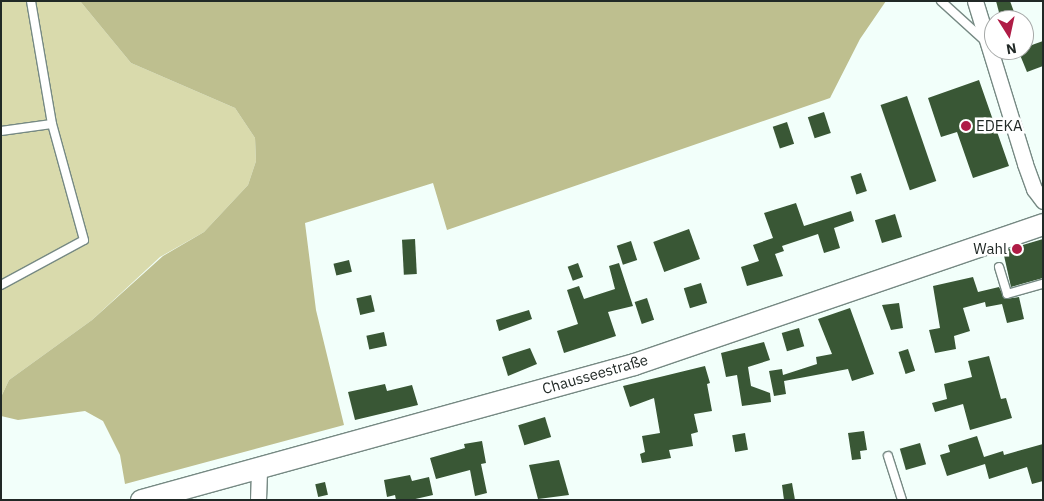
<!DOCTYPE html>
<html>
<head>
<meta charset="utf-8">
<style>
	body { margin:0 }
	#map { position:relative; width:1044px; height:501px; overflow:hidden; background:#f2fffa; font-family:"IBM Plex Sans",sans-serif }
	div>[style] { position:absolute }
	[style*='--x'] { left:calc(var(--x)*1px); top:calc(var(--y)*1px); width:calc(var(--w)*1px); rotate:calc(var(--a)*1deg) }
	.green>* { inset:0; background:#d9daac }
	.forest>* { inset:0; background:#bebf8f }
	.building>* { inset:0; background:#395735; transform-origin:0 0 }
	.roads { filter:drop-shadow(1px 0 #768983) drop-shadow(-1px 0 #768983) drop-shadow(0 1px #768983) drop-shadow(0 -1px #768983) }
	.service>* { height:8px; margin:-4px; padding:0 4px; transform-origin:4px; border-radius:4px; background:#fff }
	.minor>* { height:15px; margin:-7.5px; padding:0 7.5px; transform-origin:7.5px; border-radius:7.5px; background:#fff }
	.secondary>* { height:21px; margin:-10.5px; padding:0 10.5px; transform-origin:10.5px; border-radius:10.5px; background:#fff }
	.dots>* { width:14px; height:14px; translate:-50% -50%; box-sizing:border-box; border:2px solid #fff; border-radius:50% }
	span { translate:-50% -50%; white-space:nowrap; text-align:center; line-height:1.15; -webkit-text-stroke:5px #fff; paint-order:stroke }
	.poi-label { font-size:15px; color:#212926 }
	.left { translate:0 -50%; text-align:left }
	.right { translate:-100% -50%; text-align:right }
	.street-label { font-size:15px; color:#212926 }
	.frame { position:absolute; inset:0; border:2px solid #212926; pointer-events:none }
	.north { position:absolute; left:984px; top:10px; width:50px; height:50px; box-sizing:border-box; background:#fff; border:1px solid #a6a9a8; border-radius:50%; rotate:170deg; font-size:14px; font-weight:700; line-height:20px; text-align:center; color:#212926 }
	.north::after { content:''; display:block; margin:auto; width:18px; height:22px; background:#af1c46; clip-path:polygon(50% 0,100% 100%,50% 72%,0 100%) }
</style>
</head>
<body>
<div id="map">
	<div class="green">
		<i style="clip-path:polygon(1px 1px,80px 1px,131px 63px,235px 108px,255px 138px,256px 161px,248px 185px,204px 232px,160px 257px,92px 320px,9px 380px,1px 397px)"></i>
	</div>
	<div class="forest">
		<i style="clip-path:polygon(80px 1px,886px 1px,860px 39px,830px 98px,447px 230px,433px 183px,305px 223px,316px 310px,344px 425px,125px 484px,120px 455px,103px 421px,85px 411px,18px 420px,1px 416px,1px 397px,9px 380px,92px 320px,163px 256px,204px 232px,248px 185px,256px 161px,255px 138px,235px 108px,131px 63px)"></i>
	</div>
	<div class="building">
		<i style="clip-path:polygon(996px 1px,1010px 1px,1017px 20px,1001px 20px)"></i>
		<i style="clip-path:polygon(1043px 41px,1043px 66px,1027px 72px,1018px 50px)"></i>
		<i style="clip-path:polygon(979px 80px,1009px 166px,973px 178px,957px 132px,941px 137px,928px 98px)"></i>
		<i style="left:907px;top:96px;width:90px;height:28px;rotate:71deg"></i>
		<i style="left:824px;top:112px;width:22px;height:17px;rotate:72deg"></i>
		<i style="left:787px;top:122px;width:23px;height:15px;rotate:72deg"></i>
		<i style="left:861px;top:173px;width:19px;height:11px;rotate:72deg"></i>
		<i style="clip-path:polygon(796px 203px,804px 226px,851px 211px,854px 221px,834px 228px,840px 248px,824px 253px,818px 234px,782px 246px,784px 251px,775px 254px,783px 276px,747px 286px,741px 267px,759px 261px,753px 245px,773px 238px,764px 213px)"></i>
		<i style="left:895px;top:214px;width:24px;height:21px;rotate:73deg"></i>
		<i style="left:689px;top:229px;width:32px;height:38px;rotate:70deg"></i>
		<i style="left:415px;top:239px;width:35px;height:13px;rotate:87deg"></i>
		<i style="clip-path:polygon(1043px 239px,1043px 278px,1011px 287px,1003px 251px)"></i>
		<i style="left:631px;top:241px;width:20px;height:15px;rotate:72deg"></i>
		<i style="left:349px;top:260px;width:12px;height:16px;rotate:76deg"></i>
		<i style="left:578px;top:263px;width:15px;height:11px;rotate:70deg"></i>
		<i style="clip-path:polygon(619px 263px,633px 306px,608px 312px,616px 336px,564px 353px,557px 331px,578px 324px,567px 290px,579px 286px,584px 299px,615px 289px,609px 266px)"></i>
		<i style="clip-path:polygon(973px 277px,978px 292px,999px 287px,1005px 299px,1019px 297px,1024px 319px,1007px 323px,1002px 304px,986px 307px,985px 302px,963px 308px,970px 331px,954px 336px,956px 349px,935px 353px,929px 330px,940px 328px,933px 286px)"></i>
		<i style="left:701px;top:283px;width:21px;height:18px;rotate:73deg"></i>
		<i style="left:371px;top:295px;width:17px;height:15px;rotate:77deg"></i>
		<i style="left:647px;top:298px;width:23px;height:13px;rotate:72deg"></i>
		<i style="clip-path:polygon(899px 303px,903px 328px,891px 330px,882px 305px)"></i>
		<i style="clip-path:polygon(850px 308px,874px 374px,852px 381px,848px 369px,784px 381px,786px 394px,774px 396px,769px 371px,782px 369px,783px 375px,817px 364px,816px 357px,832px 354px,818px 319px)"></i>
		<i style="clip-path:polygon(529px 310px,532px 319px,499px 331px,496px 320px)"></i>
		<i style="left:799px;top:328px;width:19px;height:18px;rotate:74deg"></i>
		<i style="left:384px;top:332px;width:14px;height:18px;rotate:78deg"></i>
		<i style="clip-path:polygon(764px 342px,770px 360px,748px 367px,751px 386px,770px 393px,771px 402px,742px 406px,737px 375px,726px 377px,721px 353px)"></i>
		<i style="clip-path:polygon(530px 348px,537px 364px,508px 376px,502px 357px)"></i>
		<i style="left:908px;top:349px;width:23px;height:10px;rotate:72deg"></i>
		<i style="clip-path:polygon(989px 356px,1001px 399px,1006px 398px,1012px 418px,970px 430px,963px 404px,935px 412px,932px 403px,947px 399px,944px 384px,972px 377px,968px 361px)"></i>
		<i style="clip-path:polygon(705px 366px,710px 383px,707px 384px,712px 411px,694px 414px,698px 432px,691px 434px,693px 446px,669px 450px,671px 458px,642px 463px,640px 454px,645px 452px,642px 436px,660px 433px,654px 398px,630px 407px,623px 386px)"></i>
		<i style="clip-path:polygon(385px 384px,387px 391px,412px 385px,418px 405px,355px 420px,348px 392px)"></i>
		<i style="left:545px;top:417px;width:21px;height:28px;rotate:73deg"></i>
		<i style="clip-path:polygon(864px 431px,867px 450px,860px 451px,861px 459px,852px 460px,848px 433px)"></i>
		<i style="left:745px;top:433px;width:17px;height:13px;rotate:80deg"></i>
		<i style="clip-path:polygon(977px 436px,984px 457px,1003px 451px,1004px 455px,1043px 444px,1043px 481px,1032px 484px,1027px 467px,989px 479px,985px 464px,947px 476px,940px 455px,950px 452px,948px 445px)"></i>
		<i style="clip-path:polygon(482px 441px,486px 463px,481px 464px,487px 493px,475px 496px,470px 470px,436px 479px,430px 458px,465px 448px,464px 444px)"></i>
		<i style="left:920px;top:443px;width:22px;height:21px;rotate:74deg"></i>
		<i style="clip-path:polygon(559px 460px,569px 495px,538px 499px,529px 465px)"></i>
		<i style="clip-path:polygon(410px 475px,412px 481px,429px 477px,433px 495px,411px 500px,396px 500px,395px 495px,387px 497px,384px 480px)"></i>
		<i style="left:325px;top:482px;width:13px;height:10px;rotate:77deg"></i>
		<i style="clip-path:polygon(792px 483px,795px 500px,784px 500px,782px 485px)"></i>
	</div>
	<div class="roads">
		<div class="service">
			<i style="--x:941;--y:1;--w:58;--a:42.2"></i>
			<i style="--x:1;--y:131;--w:51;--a:-7.8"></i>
			<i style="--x:999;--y:267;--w:28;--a:73"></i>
			<i style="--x:1007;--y:294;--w:37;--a:-16"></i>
			<i style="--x:1;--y:285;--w:94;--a:-28.5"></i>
			<i style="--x:84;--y:240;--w:120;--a:-105.4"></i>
			<i style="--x:52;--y:124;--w:125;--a:-99.7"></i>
			<i style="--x:888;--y:456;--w:46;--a:72.3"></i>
		</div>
		<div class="minor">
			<i style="--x:975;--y:1;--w:170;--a:72.9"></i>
			<i style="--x:1025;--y:164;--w:27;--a:70"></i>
			<i style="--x:1034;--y:189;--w:15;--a:53"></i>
			<i style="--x:258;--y:500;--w:33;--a:-88"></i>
		</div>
		<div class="secondary">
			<i style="--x:141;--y:500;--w:511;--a:-15.42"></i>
			<i style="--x:634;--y:364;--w:432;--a:-18.9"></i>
		</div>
	</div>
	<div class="dots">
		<i style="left:966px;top:126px;background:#af1c46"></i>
		<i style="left:1017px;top:249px;background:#af1c46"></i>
	</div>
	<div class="poi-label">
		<span class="left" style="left:976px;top:126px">EDEKA</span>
		<span class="right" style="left:1007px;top:249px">Wahl</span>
	</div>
	<div class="street-label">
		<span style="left:595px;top:374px;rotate:-16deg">Chausseestraße</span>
	</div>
	<div class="frame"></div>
	<div class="north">N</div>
</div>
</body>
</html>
